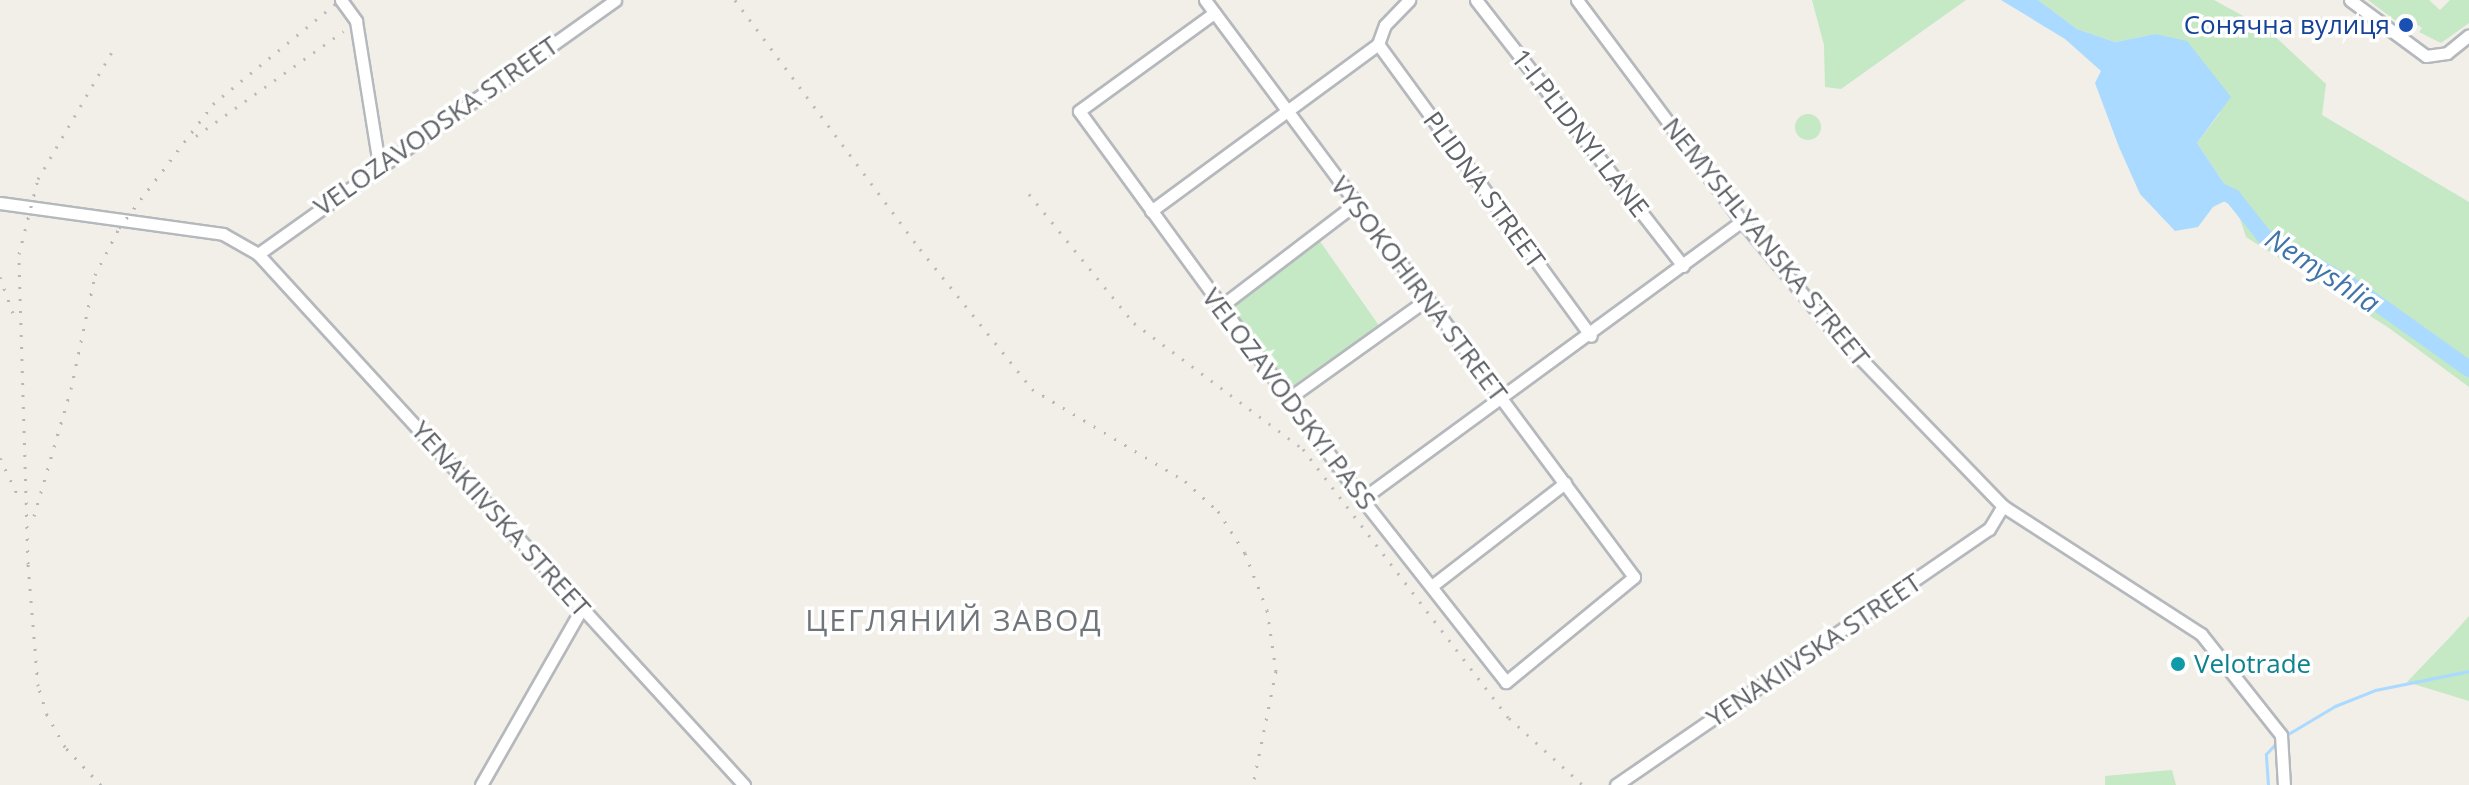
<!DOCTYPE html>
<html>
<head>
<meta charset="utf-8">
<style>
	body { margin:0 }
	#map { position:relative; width:2469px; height:785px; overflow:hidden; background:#f1efe8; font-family:"Open Sans",sans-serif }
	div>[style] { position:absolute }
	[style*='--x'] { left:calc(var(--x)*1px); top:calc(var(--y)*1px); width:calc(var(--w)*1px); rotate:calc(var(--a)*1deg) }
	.green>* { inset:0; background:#c5e8c5; transform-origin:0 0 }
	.round { border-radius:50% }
	.water>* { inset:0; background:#aadaff }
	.stream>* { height:3px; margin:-1.5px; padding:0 1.5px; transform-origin:1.5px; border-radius:1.5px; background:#aadaff }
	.river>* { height:16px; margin:-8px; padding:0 8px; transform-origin:8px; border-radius:8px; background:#aadaff }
	.roads { filter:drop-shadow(2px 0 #b5b8bc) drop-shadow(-2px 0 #b5b8bc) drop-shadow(0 2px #b5b8bc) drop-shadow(0 -2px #b5b8bc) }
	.minor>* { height:11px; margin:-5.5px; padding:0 5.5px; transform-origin:5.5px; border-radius:5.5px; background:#fff }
	.rail>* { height:3px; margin-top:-1.5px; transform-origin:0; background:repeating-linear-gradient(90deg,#b6b7b8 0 2px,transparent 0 12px) }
	.dots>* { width:22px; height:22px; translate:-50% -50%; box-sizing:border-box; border:4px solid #fff; border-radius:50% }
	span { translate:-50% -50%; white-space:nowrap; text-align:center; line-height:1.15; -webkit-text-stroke:7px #fff; paint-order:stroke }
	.transit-label { font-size:26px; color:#164399 }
	.right { translate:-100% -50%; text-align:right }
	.street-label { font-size:26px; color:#5f6368 }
	.culture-label { font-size:26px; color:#0d838f }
	.left { translate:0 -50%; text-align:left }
	.water-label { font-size:28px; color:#4174aa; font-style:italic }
	.quarter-label { font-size:30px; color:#70757a; letter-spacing:2px }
</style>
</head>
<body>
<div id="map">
	<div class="green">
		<i style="clip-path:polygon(1812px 0,1966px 0,1841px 89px,1825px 87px,1824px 45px)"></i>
		<i style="clip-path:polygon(2038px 0,2214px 0,2267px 29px,2326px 84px,2322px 115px,2469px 202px,2469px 387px,2389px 328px,2246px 237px,2233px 197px,2197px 143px,2220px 113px,2155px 34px,2115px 42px,2077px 29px)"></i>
		<i style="clip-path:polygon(2368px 0,2429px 0,2440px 10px,2450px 0,2469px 0,2469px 23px,2441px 43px,2419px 32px,2422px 28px,2403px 14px,2396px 21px)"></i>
		<i class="round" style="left:1795px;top:114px;width:26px;height:26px"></i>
		<i style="left:1317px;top:237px;width:108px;height:116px;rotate:55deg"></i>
		<i style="clip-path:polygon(2469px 616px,2469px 701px,2407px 682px,2453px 634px)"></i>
		<i style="clip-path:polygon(2172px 770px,2176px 785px,2105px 785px,2105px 776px)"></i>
	</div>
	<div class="water">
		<i style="clip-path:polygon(2001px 0,2038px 0,2077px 29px,2115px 42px,2155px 34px,2187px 41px,2231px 97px,2197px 143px,2233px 197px,2213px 207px,2198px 227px,2175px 231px,2140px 194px,2119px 147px,2095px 83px,2101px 71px,2065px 39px)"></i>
	</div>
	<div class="stream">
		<i style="--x:2283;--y:737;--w:61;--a:-30.8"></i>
		<i style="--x:2335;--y:706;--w:43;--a:-21.8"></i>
		<i style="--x:2375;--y:690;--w:96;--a:-11.4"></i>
		<i style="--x:2268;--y:785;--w:31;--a:-94"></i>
		<i style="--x:2266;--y:754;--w:16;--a:-47"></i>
	</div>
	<div class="river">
		<i style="--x:2216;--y:189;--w:19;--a:25"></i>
		<i style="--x:2233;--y:197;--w:50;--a:51.5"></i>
		<i style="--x:2264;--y:236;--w:107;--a:29.7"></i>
		<i style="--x:2357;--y:289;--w:138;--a:35.5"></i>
	</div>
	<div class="roads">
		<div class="minor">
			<i style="--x:341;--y:0;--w:26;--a:54"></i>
			<i style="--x:356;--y:21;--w:145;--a:80.9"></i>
			<i style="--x:1205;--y:0;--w:719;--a:53.37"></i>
			<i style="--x:1634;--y:577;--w:166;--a:140.6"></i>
			<i style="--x:1506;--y:682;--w:233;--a:-128.2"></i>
			<i style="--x:1362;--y:499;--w:480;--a:-126.1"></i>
			<i style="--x:1079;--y:111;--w:167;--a:-36"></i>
			<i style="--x:1476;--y:0;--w:337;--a:52.1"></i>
			<i style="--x:1577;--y:0;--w:276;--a:53.3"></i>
			<i style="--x:1742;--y:221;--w:139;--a:50.2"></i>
			<i style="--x:1831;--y:328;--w:248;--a:46"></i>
			<i style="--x:2350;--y:0;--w:94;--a:36.4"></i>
			<i style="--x:2426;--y:56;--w:21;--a:-8"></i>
			<i style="--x:2447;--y:53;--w:28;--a:-39"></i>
			<i style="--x:1378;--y:44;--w:361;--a:53.9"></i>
			<i style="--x:0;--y:203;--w:225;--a:7.9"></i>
			<i style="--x:223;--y:234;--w:40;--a:29.7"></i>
			<i style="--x:258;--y:254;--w:720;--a:47.53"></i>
			<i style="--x:1151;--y:211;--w:282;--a:-36.3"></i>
			<i style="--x:1378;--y:44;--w:20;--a:-70"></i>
			<i style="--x:1385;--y:25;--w:35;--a:-46"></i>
			<i style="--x:258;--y:254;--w:438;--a:-35.4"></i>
			<i style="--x:1220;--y:307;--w:170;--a:-37.3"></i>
			<i style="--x:1289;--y:398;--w:168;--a:-35.6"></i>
			<i style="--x:1362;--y:499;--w:471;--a:-36.2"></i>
			<i style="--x:2003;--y:506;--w:236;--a:32.9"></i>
			<i style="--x:2201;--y:634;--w:129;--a:51.6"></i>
			<i style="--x:2281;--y:735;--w:50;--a:86.6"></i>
			<i style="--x:1433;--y:585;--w:167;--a:-37.7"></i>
			<i style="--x:481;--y:785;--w:204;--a:-60.3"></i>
			<i style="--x:1616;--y:785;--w:452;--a:-34.5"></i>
			<i style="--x:1989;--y:529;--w:27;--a:-59"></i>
		</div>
	</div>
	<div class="rail">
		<i style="--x:735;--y:0;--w:310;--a:53.4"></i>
		<i style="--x:920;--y:249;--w:179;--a:51.3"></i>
		<i style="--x:1032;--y:389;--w:179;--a:31"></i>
		<i style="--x:1185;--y:481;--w:45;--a:42.3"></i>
		<i style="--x:1218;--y:511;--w:50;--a:57.3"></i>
		<i style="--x:1245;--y:553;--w:61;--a:68.9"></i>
		<i style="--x:1267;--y:610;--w:62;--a:81.6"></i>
		<i style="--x:1276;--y:671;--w:116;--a:101.4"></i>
		<i style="--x:196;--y:136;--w:181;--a:-35.4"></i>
		<i style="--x:1029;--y:194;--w:166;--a:50.9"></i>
		<i style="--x:1134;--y:323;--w:211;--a:36.7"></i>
		<i style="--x:1303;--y:449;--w:339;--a:52.6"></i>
		<i style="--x:1509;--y:718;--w:100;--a:42.2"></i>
		<i style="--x:0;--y:277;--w:41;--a:70.3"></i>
		<i style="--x:0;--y:458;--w:47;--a:64.5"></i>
		<i style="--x:34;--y:516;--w:132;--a:-73.8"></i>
		<i style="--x:71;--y:389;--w:116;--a:-78.1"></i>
		<i style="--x:95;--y:275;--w:53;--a:-62.9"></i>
		<i style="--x:119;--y:228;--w:156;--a:-52.8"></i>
		<i style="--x:213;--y:104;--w:164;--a:-39.3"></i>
		<i style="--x:101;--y:785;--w:52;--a:-133.5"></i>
		<i style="--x:65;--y:747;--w:37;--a:-119"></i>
		<i style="--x:47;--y:715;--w:30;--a:-107"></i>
		<i style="--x:38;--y:686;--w:122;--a:-94.7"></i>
		<i style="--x:28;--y:564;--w:310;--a:-91.7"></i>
		<i style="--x:19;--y:254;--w:77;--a:-75.8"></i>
		<i style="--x:38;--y:179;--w:155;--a:-59.8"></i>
	</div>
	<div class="dots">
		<i style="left:2406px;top:25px;background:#1a4fb4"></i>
		<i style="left:2178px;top:664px;background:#0f9aa8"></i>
	</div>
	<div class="transit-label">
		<span class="right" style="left:2390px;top:25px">Сонячна вулиця</span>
	</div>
	<div class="street-label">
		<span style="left:436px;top:126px;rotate:-35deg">VELOZAVODSKA STREET</span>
		<span style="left:1580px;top:133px;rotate:52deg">1-I PLIDNYI LANE</span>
		<span style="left:1484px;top:190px;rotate:54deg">PLIDNA STREET</span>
		<span style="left:1766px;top:242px;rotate:51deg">NEMYSHLYANSKA STREET</span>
		<span style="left:1419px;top:289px;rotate:53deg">VYSOKOHIRNA STREET</span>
		<span style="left:1289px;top:399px;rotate:53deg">VELOZAVODSKYI PASS</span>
		<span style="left:501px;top:519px;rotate:48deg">YENAKIIVSKA STREET</span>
		<span style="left:1814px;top:650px;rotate:-34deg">YENAKIIVSKA STREET</span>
	</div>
	<div class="culture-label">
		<span class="left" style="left:2194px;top:664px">Velotrade</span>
	</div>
	<div class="water-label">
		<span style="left:2323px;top:270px;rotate:33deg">Nemyshlia</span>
	</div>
	<div class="quarter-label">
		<span style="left:954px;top:620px">ЦЕГЛЯНИЙ ЗАВОД</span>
	</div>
</div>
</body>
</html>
